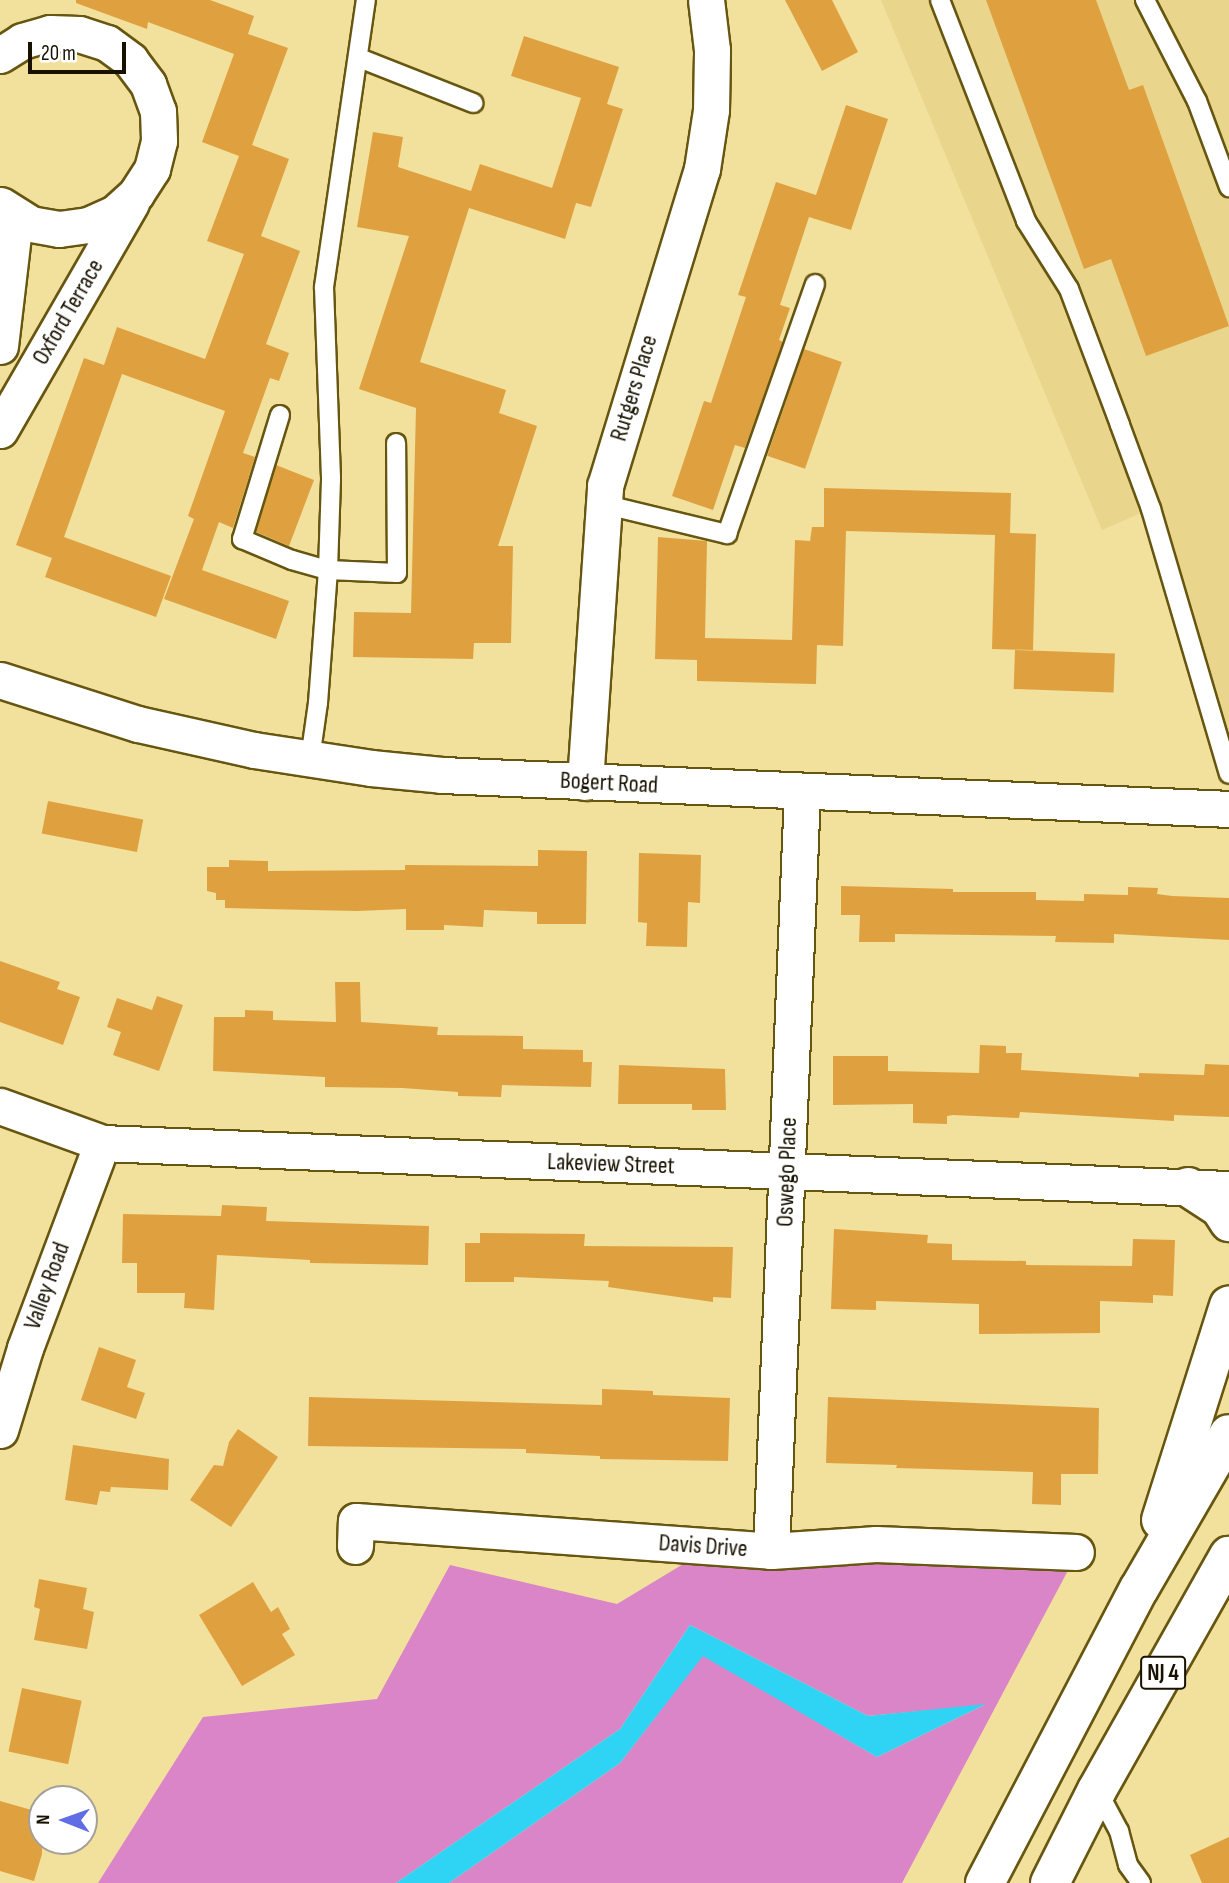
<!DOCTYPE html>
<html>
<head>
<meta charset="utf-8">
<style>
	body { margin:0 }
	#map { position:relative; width:1229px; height:1883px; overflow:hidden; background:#f2e09d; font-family:"Sofia Sans Condensed",sans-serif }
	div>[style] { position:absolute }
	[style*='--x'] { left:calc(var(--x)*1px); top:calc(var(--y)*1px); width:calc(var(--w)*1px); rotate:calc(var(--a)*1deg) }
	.built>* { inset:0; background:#e9d58b }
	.forest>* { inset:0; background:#d985c8 }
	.water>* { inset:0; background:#2fd4f4 }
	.building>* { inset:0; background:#dfa140; transform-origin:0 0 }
	.roads { filter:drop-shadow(2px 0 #665610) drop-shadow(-2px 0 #665610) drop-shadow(0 2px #665610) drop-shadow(0 -2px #665610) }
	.lane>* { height:18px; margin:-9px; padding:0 9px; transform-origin:9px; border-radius:9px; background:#fff }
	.street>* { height:35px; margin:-17.5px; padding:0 17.5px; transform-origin:17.5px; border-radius:17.5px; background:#fff }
	.highway>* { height:38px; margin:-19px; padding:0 19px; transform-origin:19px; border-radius:19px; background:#fff }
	span { translate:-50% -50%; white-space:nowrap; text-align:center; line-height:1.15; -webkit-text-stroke:5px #fff; paint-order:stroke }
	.shield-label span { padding:2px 5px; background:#fff; border:2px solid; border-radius:5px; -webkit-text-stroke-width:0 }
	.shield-label { font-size:23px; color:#181100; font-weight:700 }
	.street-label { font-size:24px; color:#181100 }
	.north { position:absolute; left:28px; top:1785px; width:70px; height:70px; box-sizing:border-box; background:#fff; border:2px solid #a3a099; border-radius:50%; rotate:271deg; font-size:19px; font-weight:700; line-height:28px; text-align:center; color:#181100 }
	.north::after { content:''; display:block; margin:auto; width:24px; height:32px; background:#606de5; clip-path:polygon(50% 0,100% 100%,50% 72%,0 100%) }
	.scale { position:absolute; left:28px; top:42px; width:98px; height:32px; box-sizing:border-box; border:4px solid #181100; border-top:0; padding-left:9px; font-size:21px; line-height:24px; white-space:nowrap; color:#181100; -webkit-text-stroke:5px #fff; paint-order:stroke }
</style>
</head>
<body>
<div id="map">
	<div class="built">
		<i style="clip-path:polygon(881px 0,1229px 0,1229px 774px,1150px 509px,1102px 530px)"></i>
	</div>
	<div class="forest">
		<i style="clip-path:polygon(733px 1534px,1081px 1546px,902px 1883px,449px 1883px,620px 1763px,703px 1655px,877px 1757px,984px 1705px,868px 1716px,690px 1625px,620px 1729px,396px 1883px,98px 1883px,203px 1717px,377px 1699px,450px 1565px,617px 1604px)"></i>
	</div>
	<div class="water">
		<i style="clip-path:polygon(690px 1625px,868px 1716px,986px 1704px,877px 1757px,703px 1656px,620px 1763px,449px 1883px,396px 1883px,620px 1729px)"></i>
	</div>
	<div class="building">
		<i style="clip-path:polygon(76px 0,210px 0,254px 16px,248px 34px,288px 48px,252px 145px,289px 159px,261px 236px,300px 251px,266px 344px,289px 353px,279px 381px,270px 378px,243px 453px,255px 457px,233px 528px,219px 522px,202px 570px,289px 601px,276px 639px,164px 599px,194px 519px,188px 516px,225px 411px,122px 374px,64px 537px,171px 576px,156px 617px,45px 577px,52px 558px,16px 545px,84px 358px,104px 365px,117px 327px,205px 359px,244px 254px,207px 241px,239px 156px,202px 142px,234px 54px,148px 22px,147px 29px,76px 3px)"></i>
		<i style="clip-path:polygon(785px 0,832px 0,858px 52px,822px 71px)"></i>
		<i style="clip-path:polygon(986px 0,1096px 0,1129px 90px,1143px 85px,1229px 326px,1146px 356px,1111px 259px,1084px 269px)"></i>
		<i style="clip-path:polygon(524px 36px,619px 67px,607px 104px,623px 109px,591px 207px,576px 203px,565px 239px,469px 208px,420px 362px,506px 390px,499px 413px,537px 426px,498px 546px,513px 546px,511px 643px,474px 643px,473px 659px,353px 657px,354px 612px,411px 613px,416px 408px,359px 389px,409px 236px,357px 227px,373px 132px,403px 137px,398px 167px,471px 191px,480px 164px,552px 188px,581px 98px,511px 76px)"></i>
		<i style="clip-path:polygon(846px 105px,888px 119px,851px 230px,809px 217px,780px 305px,790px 308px,779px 340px,783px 342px,745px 448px,735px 445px,713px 510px,672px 496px,704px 401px,711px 403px,746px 297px,738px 295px,776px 182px,816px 195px)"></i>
		<i style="left:804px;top:349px;width:40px;height:113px;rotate:19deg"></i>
		<i style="clip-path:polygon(276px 465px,314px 480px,289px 546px,256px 532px)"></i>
		<i style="clip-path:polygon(824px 488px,1011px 493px,1010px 533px,1036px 534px,1033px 650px,992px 649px,995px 535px,846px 531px,843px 646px,817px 645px,816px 684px,697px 681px,697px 660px,655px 659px,658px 537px,707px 541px,705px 638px,792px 640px,795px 540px,810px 541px,812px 527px,824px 527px)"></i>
		<i style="left:1015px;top:650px;width:100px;height:39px;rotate:2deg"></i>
		<i style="left:48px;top:801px;width:97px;height:33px;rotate:11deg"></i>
		<i style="clip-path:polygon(538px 850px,587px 851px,586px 924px,537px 924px,537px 912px,484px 910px,483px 927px,444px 925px,444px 930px,406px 930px,406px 909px,357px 911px,225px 908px,225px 900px,216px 900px,216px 893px,207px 891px,207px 867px,229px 867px,229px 860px,268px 861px,268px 871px,405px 870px,405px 865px,538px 866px)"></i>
		<i style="clip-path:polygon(639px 853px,701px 855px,700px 903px,688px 902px,687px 947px,646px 946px,647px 923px,638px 922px)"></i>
		<i style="clip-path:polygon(841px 886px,953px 889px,953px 892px,1036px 892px,1036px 900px,1084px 901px,1084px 894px,1128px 895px,1128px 887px,1158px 888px,1157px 894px,1172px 896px,1229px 898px,1229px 940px,1114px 934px,1114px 943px,1055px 942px,1056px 936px,895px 934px,895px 942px,859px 942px,860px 915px,841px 915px)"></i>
		<i style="clip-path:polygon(0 961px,60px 982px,57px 989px,80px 997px,63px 1045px,0 1022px)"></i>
		<i style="clip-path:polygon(335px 982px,360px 982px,361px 1022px,438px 1027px,437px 1035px,523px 1036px,523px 1049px,583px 1050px,583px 1062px,592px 1062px,591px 1087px,502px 1085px,501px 1097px,458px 1096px,458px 1092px,402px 1088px,325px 1087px,325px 1077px,213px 1071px,214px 1017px,245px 1017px,245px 1010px,273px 1011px,273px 1020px,336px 1022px)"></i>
		<i style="clip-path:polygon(157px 996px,183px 1005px,159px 1071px,113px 1055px,121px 1032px,107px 1027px,117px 998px,152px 1010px)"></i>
		<i style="clip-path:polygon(980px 1045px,1006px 1046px,1006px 1053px,1022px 1053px,1021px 1070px,1139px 1077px,1139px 1073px,1204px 1075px,1205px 1064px,1229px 1065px,1229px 1117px,1174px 1115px,1174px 1121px,1020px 1112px,1019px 1118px,953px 1115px,947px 1116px,947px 1124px,913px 1123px,913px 1104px,833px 1105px,833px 1056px,888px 1056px,888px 1071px,979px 1073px)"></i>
		<i style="clip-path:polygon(619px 1065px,725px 1069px,726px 1110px,692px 1110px,692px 1104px,618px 1104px)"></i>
		<i style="clip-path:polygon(222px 1205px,267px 1207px,266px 1221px,429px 1226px,428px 1265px,310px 1263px,310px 1260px,217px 1255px,214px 1310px,184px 1308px,185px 1293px,137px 1293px,137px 1263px,122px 1263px,123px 1214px,221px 1216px)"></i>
		<i style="clip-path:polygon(834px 1229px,928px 1235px,927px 1243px,952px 1244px,952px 1260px,1026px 1261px,1026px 1265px,1132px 1266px,1133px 1239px,1175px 1240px,1173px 1296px,1153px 1295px,1153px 1303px,1100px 1301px,1100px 1333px,979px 1334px,979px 1304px,876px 1301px,876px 1310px,831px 1309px)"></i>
		<i style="clip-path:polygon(480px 1233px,585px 1234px,584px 1246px,733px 1247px,731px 1298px,713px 1297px,713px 1302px,608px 1287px,609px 1281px,514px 1277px,514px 1282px,465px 1282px,465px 1243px,480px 1243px)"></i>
		<i style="clip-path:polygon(99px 1347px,136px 1360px,127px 1387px,145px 1393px,136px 1419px,81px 1400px)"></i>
		<i style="clip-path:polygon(602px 1389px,653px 1391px,653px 1395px,730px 1398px,728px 1461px,600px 1459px,600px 1456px,526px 1453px,526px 1449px,308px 1446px,309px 1397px,602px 1405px)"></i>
		<i style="clip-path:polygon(828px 1397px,1099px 1408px,1098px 1474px,1061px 1474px,1061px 1505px,1032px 1504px,1033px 1472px,896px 1468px,897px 1465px,826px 1463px)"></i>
		<i style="clip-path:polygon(238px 1429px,278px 1457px,231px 1527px,190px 1500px,214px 1465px,223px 1466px,229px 1442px)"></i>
		<i style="clip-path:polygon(73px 1445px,169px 1459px,168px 1490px,111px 1487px,110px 1492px,100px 1491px,97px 1505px,65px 1500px)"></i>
		<i style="clip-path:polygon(39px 1579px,87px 1588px,83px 1609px,94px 1612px,87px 1649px,34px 1640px,40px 1609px,34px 1607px)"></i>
		<i style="clip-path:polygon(253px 1582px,271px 1612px,278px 1607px,290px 1629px,282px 1634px,295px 1655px,242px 1686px,199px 1615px)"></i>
		<i style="left:22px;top:1688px;width:61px;height:65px;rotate:12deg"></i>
		<i style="clip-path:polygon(0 1801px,42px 1813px,42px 1854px,34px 1881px,0 1871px)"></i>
		<i style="clip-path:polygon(1229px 1837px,1229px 1883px,1202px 1883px,1190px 1855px)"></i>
	</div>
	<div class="roads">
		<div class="lane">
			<i style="--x:940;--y:0;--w:237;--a:68.7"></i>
			<i style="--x:1026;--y:221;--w:80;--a:57.7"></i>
			<i style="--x:1069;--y:289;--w:145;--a:69.4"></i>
			<i style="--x:1120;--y:425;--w:90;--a:69.7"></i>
			<i style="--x:1151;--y:509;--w:276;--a:73.6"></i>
			<i style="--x:1145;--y:0;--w:114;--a:62.8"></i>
			<i style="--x:1197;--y:101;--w:92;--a:69.6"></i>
			<i style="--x:359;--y:58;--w:123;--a:21.5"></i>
			<i style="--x:280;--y:415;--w:130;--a:107"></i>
			<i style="--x:242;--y:539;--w:54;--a:22.8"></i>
			<i style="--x:292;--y:560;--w:37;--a:16"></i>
			<i style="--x:328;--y:570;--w:92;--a:-88.1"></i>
			<i style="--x:331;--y:478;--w:191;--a:-92.1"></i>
			<i style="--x:324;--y:287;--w:290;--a:-81.7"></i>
			<i style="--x:603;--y:504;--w:128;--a:13.6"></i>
			<i style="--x:727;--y:534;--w:265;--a:-70.6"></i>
			<i style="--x:310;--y:759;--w:57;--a:-81.9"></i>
			<i style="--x:318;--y:703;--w:133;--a:-85.7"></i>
			<i style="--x:328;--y:570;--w:69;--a:2.5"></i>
			<i style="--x:397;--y:573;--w:130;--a:-90.4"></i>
			<i style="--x:1097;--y:1790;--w:47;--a:61.8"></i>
			<i style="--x:1119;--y:1831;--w:35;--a:75"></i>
			<i style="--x:1128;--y:1865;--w:22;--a:54"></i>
		</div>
		<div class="street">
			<i style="--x:0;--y:55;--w:26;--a:-32"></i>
			<i style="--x:22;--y:41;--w:29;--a:-16"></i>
			<i style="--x:50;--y:33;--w:29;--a:2"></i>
			<i style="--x:79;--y:34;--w:29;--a:18"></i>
			<i style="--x:107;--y:43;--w:29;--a:36"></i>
			<i style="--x:130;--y:60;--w:30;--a:53"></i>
			<i style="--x:148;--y:84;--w:29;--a:70"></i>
			<i style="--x:158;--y:111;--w:30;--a:88"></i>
			<i style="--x:159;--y:141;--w:29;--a:104"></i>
			<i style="--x:152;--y:169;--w:30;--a:123"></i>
			<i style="--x:136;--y:194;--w:28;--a:138"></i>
			<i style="--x:115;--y:213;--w:30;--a:156"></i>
			<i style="--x:88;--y:225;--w:29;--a:172"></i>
			<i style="--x:59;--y:229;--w:28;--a:-170"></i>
			<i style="--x:31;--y:224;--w:36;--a:-148"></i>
			<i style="--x:0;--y:346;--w:112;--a:-83.3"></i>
			<i style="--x:13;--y:235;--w:26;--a:-108"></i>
			<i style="--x:0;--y:430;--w:262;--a:-60"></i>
			<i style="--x:0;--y:680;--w:145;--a:17.7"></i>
			<i style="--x:138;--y:724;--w:119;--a:12.6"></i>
			<i style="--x:254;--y:750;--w:118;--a:8.7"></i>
			<i style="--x:371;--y:768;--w:71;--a:5.6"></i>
			<i style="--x:442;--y:775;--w:788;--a:2.47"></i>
			<i style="--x:585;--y:782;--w:297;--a:-86.1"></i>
			<i style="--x:605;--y:486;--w:332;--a:-73"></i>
			<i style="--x:702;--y:169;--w:60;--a:-81.3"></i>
			<i style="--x:711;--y:110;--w:60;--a:-89"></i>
			<i style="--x:712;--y:50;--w:50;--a:-96.8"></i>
			<i style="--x:0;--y:1106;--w:109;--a:19.9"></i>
			<i style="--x:102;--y:1143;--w:1128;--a:2.34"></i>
			<i style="--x:0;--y:1430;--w:86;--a:-73"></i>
			<i style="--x:25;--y:1348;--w:219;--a:-69.4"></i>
			<i style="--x:355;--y:1546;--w:25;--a:-88"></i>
			<i style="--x:356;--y:1521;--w:416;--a:4.1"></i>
			<i style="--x:771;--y:1551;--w:105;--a:-3.8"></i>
			<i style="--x:876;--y:1544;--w:200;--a:2.3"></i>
			<i style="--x:771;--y:1551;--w:760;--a:-87.66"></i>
		</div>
		<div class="highway">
			<i style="--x:1188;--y:1187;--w:38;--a:33"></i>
			<i style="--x:1220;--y:1208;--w:17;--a:57"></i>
			<i style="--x:1161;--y:1520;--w:225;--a:-72.4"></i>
			<i style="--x:985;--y:1883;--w:332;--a:-62.4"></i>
			<i style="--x:1139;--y:1589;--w:179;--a:-59.9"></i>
			<i style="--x:1050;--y:1883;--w:104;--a:-63.2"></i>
			<i style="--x:1097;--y:1790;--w:269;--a:-60.6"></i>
		</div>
	</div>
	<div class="shield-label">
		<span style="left:1163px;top:1673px">NJ 4</span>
	</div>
	<div class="street-label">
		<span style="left:68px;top:312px;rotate:-60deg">Oxford Terrace</span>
		<span style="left:634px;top:388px;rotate:-73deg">Rutgers Place</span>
		<span style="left:609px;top:783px;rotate:3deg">Bogert Road</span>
		<span style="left:611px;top:1164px;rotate:2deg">Lakeview Street</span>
		<span style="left:787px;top:1172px;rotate:-88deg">Oswego Place</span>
		<span style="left:47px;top:1286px;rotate:-70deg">Valley Road</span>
		<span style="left:703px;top:1546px;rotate:4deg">Davis Drive</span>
	</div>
	<div class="north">N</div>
	<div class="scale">20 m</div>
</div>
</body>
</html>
